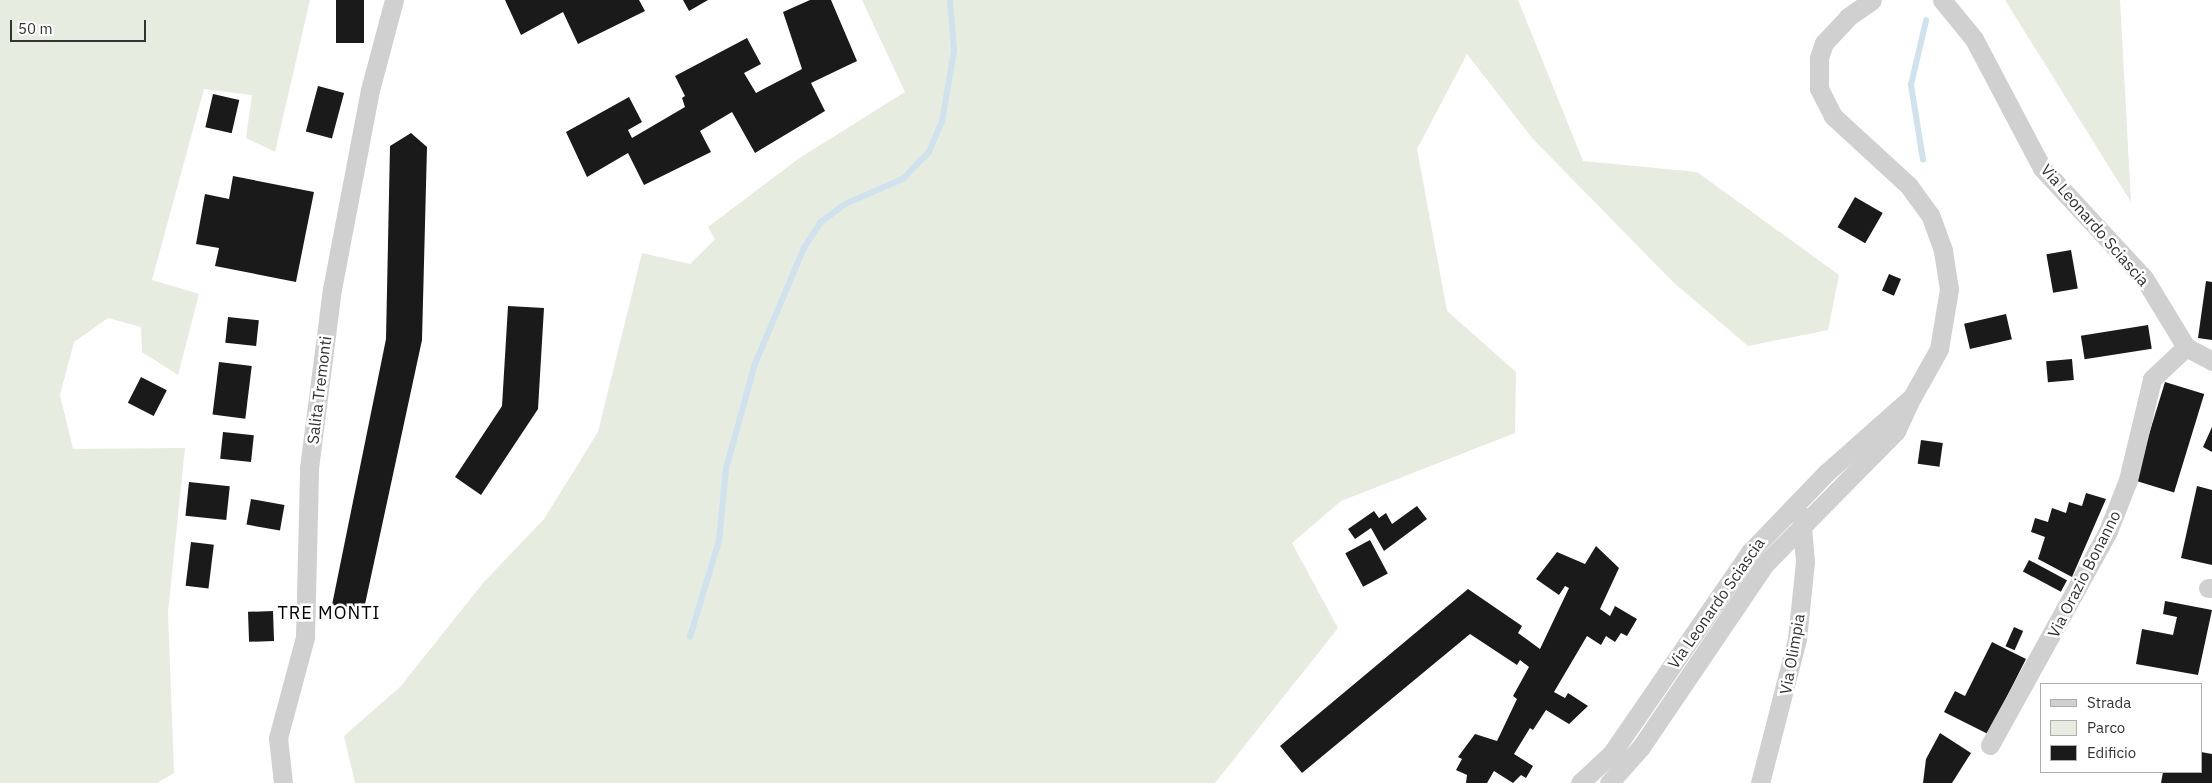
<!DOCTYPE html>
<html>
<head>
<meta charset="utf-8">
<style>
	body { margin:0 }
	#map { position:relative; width:2212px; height:783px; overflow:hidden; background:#fff; font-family:"IBM Plex Sans",sans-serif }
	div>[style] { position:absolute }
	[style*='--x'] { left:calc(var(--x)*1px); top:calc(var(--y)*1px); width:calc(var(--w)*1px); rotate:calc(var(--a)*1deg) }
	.green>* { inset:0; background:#e6ecdf }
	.stream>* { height:5.5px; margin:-2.75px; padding:0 2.75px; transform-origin:2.75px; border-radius:2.75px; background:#cfe2ee }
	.building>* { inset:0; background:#1a1a1a; transform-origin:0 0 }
	.minor>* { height:19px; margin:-9.5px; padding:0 9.5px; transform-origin:9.5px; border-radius:9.5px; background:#d0d0d0 }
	span { translate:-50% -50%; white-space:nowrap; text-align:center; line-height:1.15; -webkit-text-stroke:5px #fff; paint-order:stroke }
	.street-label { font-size:16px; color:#333 }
	.neighbourhood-label { font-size:18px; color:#000; letter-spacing:1px }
	.legend { position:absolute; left:2040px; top:683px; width:162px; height:90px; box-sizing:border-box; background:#fff; border:1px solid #adadad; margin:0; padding:6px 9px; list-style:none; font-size:15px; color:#333 }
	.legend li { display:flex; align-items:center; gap:10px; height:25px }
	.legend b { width:25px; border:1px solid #adadad }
	.scale { position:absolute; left:10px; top:20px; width:136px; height:22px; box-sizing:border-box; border:2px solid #333; border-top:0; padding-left:6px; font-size:15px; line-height:18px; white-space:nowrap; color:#333; -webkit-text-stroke:4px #fff; paint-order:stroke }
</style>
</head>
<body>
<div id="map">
	<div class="green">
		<i style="clip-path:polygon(0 0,310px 0,275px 152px,246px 138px,252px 95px,204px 89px,152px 280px,199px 294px,178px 375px,142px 352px,141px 327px,108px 318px,74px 342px,60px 395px,73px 449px,185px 448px,168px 612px,174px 773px,157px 783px,0 783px)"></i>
		<i style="clip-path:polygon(862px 0,1518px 0,1583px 161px,1697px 172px,1839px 275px,1828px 330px,1748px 346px,1673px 282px,1533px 139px,1467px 54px,1417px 149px,1447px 311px,1516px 372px,1515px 433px,1341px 501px,1292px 543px,1338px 628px,1215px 783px,355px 783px,344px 736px,400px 687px,483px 583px,544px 519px,598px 432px,642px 253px,690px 264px,715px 239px,708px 227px,798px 159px,905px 92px)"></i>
		<i style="clip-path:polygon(2005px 0,2120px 0,2131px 202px)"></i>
	</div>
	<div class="stream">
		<i style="--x:1923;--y:160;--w:76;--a:-99.1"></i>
		<i style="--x:1911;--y:85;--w:66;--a:-76.8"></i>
		<i style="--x:690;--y:637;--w:100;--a:-73.2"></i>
		<i style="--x:719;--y:541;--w:72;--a:-84.4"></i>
		<i style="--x:726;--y:469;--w:109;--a:-74.6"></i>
		<i style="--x:755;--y:364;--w:126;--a:-67.1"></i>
		<i style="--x:804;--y:248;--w:30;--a:-57"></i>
		<i style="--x:820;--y:223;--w:31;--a:-37"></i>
		<i style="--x:845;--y:204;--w:63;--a:-23.3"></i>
		<i style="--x:903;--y:179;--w:37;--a:-46"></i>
		<i style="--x:929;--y:152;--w:33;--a:-67"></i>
		<i style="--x:942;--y:122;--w:72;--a:-80.4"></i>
		<i style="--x:954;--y:51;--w:51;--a:-94.5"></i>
	</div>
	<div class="building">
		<i style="left:336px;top:0;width:28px;height:43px"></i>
		<i style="clip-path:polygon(505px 0,639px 0,645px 11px,578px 44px,563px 12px,521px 35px)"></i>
		<i style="clip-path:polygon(683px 0,708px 0,689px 11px)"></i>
		<i style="clip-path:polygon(810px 0,831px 0,857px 61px,811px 83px,825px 111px,755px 153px,732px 112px,700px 131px,711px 152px,644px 185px,628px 153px,587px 177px,566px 132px,629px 97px,642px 122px,628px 130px,632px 138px,685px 107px,682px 98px,685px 96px,675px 76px,747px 38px,761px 64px,744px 73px,756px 93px,802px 69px,783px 12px)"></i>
		<i style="left:318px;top:86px;width:27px;height:47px;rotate:15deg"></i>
		<i style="left:213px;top:94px;width:27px;height:34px;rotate:13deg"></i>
		<i style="clip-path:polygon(411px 133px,427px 147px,422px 340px,364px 609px,332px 605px,386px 339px,390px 146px)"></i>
		<i style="clip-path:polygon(233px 176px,314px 192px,296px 282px,215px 266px,219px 248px,196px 244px,205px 194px,229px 199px)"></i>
		<i style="left:1855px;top:197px;width:32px;height:35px;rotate:30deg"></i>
		<i style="left:2071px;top:250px;width:39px;height:25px;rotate:80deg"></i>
		<i style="left:1889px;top:274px;width:13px;height:18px;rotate:23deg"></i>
		<i style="clip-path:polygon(2206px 281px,2212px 282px,2212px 340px,2198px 338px)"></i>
		<i style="clip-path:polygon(508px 306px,544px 308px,538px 409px,481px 495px,455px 477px,502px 406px)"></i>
		<i style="left:2006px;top:314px;width:26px;height:43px;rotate:77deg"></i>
		<i style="left:228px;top:317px;width:31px;height:26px;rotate:6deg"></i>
		<i style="left:2148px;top:325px;width:24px;height:68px;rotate:81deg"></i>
		<i style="left:2072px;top:359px;width:21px;height:26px;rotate:85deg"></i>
		<i style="left:219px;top:362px;width:33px;height:53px;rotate:7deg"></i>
		<i style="left:141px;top:377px;width:29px;height:29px;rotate:27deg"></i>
		<i style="left:2165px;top:382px;width:41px;height:103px;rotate:17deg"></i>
		<i style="clip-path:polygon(2212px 427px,2212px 452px,2203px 447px)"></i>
		<i style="left:223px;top:432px;width:31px;height:27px;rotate:6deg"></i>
		<i style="left:1921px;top:440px;width:22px;height:24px;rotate:8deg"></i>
		<i style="left:189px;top:482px;width:41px;height:34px;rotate:6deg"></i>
		<i style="clip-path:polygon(2197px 486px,2212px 490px,2212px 565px,2181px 558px)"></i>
		<i style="clip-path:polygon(2086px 493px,2106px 499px,2072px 577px,2038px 559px,2045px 537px,2031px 532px,2035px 518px,2048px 522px,2052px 508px,2066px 513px,2069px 502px,2082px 506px)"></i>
		<i style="left:251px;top:499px;width:34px;height:26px;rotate:10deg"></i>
		<i style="clip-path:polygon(1417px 506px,1427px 519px,1384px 551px,1371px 528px,1355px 539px,1348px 529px,1374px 511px,1379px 518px,1386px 513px,1392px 524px)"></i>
		<i style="left:1370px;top:540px;width:38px;height:28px;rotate:62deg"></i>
		<i style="left:191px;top:542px;width:23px;height:44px;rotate:7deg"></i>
		<i style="clip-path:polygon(1596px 546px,1619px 568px,1600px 609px,1610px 616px,1615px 606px,1637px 619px,1627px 636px,1621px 633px,1615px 642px,1606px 636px,1601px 645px,1587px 636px,1554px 692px,1565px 698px,1568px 693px,1588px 706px,1569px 724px,1546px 710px,1533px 730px,1530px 728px,1514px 754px,1533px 766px,1526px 778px,1521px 775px,1513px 783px,1494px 771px,1487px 783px,1466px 783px,1467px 775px,1456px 770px,1462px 759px,1458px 757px,1475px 734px,1497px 741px,1517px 699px,1513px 696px,1529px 667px,1520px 660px,1517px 665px,1470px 634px,1302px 773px,1280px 746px,1468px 589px,1522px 626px,1518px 633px,1540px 649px,1569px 588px,1565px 586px,1559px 595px,1536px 579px,1557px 552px,1585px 564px)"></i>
		<i style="left:2029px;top:560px;width:43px;height:13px;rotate:28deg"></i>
		<i style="clip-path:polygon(2165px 601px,2212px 610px,2198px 675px,2136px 664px,2142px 629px,2173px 635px,2177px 617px,2163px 614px)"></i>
		<i style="left:273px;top:611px;width:30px;height:25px;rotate:88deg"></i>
		<i style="left:2014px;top:627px;width:10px;height:21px;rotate:24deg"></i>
		<i style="clip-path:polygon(1992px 642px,2026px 659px,1988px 734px,1944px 712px,1955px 691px,1965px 696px)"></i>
		<i style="clip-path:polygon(1940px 733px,1971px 753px,1952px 783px,1923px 783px,1926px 759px)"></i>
		<i style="clip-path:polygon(2201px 752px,2212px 754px,2212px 783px,2161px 783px,2163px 772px,2201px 772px)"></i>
	</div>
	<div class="minor">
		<i style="--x:1942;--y:0;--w:50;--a:50.6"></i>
		<i style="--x:1974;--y:39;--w:146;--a:62.2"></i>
		<i style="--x:2042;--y:168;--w:150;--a:47.2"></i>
		<i style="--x:2144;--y:278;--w:81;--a:58.7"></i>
		<i style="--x:2186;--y:347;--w:30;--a:28"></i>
		<i style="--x:2208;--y:588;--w:4;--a:0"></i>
		<i style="--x:1990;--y:745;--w:244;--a:-61.1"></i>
		<i style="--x:2108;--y:531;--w:55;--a:-68.6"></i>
		<i style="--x:2128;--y:480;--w:104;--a:-76.6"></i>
		<i style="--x:2152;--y:379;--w:47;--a:-43.3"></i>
		<i style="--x:283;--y:783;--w:45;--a:-96.3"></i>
		<i style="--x:278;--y:738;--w:105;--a:-75"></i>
		<i style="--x:305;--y:637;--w:169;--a:-88.6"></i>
		<i style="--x:309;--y:468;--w:180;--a:-82.7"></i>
		<i style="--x:332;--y:289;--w:203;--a:-79.2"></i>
		<i style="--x:370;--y:90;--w:93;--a:-75.1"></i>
		<i style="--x:1580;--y:783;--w:44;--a:-43.2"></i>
		<i style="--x:1612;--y:753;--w:244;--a:-55.5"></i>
		<i style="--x:1750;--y:552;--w:110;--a:-46.1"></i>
		<i style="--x:1826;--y:473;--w:115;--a:-41.5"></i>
		<i style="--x:1912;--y:397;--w:55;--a:-60.6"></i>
		<i style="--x:1939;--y:349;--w:61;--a:-80.5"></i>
		<i style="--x:1949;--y:289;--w:39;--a:-99"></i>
		<i style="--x:1943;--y:250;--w:37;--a:-110"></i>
		<i style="--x:1930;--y:215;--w:37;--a:-126"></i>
		<i style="--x:1908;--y:185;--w:102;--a:-137.4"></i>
		<i style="--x:1833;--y:116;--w:31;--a:-117"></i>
		<i style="--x:1819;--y:88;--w:30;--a:-90"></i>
		<i style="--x:1819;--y:58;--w:16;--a:-72"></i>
		<i style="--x:1824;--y:43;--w:35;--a:-47"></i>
		<i style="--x:1848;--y:17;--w:29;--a:-35"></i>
		<i style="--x:1609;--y:783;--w:48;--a:-48.4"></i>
		<i style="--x:1641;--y:747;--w:220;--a:-55.9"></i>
		<i style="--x:1764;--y:565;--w:188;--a:-45.4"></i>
		<i style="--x:1896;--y:431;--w:35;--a:-65"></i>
		<i style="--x:1760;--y:783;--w:149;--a:-75.6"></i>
		<i style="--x:1797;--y:639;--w:78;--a:-84.1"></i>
		<i style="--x:1805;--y:561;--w:46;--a:-95"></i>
	</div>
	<div class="street-label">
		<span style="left:2095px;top:225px;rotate:49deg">Via Leonardo Sciascia</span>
		<span style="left:319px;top:390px;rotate:-83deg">Salita Tremonti</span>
		<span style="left:2084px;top:574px;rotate:-63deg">Via Orazio Bonanno</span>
		<span style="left:1716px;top:603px;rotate:-55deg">Via Leonardo Sciascia</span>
		<span style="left:1792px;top:654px;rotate:-80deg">Via Olimpia</span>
	</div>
	<div class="neighbourhood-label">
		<span style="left:329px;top:613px">TRE MONTI</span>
	</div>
	<ul class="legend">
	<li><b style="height:6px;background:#d0d0d0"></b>Strada</li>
	<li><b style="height:14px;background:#e6ecdf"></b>Parco</li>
	<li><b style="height:14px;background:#1a1a1a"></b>Edificio</li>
	</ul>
	<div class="scale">50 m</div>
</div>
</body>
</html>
